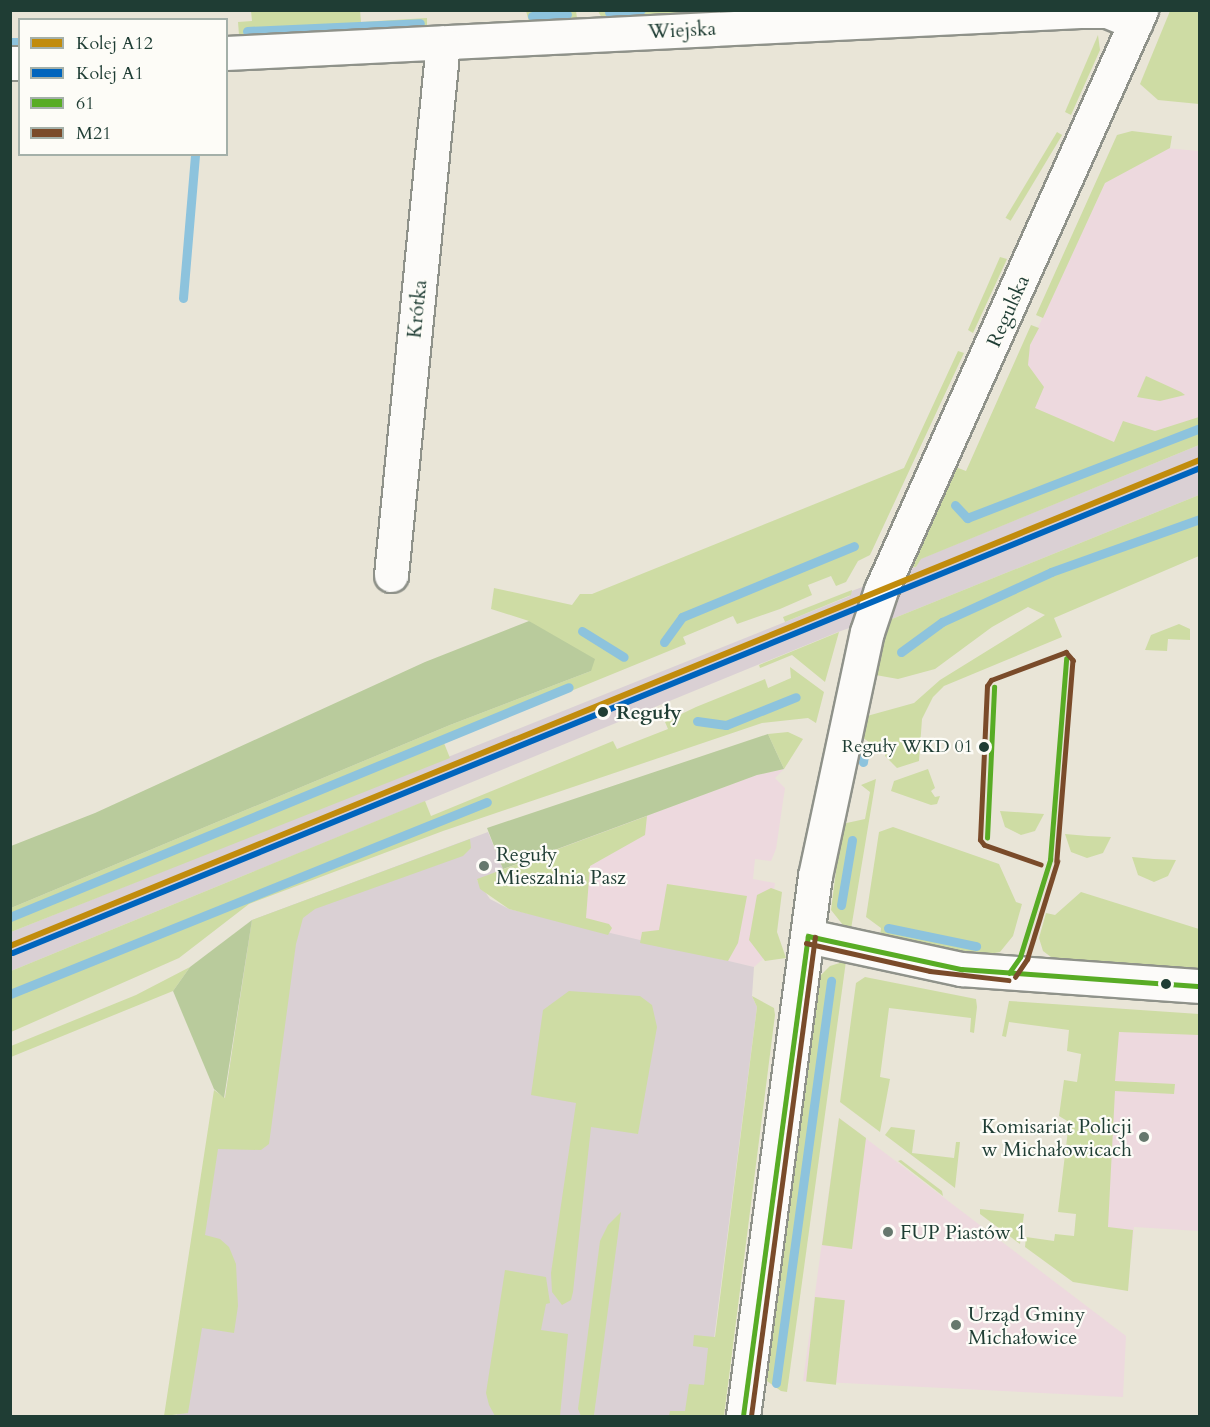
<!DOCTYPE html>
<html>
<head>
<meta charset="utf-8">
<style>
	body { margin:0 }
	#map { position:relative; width:1210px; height:1427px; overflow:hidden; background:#e9e5d7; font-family:Cardo,serif }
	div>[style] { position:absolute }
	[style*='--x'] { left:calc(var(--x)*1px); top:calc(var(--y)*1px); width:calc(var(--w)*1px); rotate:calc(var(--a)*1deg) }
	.built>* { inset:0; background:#edd9de }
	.industrial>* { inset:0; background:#dad0d4 }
	.green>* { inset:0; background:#cedca4; transform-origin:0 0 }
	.forest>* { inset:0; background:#b9cb9c }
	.stream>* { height:9px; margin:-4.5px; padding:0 4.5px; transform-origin:4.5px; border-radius:4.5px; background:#8dc3dd }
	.roads { filter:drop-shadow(2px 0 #8f928a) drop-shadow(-2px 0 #8f928a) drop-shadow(0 2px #8f928a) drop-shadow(0 -2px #8f928a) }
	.minor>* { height:33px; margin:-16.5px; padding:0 16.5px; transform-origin:16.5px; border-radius:16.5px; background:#fcfbf9 }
	.bus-1>* { height:4.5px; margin:-2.25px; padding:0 2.25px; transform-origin:2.25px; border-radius:2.25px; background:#58ac25 }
	.bus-2>* { height:4.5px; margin:-2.25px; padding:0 2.25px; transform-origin:2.25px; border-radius:2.25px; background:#7a4b2a }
	.rail-1>* { height:6px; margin:-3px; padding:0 3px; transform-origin:3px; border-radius:3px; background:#c18c0d }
	.rail-2>* { height:6px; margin:-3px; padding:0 3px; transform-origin:3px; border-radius:3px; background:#0065bd }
	.dots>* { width:16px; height:16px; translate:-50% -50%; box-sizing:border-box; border:3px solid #fdfcf7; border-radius:50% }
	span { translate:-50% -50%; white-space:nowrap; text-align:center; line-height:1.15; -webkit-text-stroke:4.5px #fdfcf7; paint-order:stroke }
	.bus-label { font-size:18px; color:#1f3d34 }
	.right { translate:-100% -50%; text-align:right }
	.street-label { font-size:20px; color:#1f3d34 }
	.stop-label { font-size:20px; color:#1f3d34; font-weight:700 }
	.left { translate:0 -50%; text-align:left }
	.poi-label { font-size:20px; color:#1f3d34 }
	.frame { position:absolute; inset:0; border:12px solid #1f3d34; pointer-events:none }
	.legend { position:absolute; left:18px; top:18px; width:210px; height:138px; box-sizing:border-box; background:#fdfcf7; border:2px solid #a4b0a9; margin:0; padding:8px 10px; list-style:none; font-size:18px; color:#1f3d34 }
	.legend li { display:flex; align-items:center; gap:12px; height:30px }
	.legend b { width:30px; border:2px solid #a4b0a9 }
</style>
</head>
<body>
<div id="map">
	<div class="built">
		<i style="clip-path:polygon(1165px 148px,1199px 151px,1199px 420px,968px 514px,1030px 345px,1105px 183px)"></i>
		<i style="clip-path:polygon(784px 769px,775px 778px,785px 788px,776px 849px,771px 861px,755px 859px,753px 879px,775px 883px,763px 959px,754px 967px,538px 919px,477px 879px,757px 775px)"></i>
		<i style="clip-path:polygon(1101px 1009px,1199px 1016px,1199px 1231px,1134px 1227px,1132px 1249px,1088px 1246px)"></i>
		<i style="clip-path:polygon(839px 1118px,1126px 1336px,1123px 1397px,803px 1381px)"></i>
	</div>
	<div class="industrial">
		<i style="clip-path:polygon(1199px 445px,1199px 495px,887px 621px,889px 614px,838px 632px,11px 971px,11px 932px,850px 596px,849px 592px,916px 567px,920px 559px)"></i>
		<i style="clip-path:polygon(488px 832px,503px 869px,477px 880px,490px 899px,509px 909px,754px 967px,752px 996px,757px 1007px,704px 1416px,177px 1416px,252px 920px)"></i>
	</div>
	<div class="green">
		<i style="clip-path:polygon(360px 10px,361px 22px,427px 18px,427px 25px,425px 30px,242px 39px,239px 35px,238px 22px,252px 21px,251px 11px)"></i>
		<i style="clip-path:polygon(526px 11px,576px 11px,577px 18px,573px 23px,530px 25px)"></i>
		<i style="clip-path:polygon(598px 11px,751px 11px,749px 15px,604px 22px)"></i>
		<i style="clip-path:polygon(1170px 11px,1199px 11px,1199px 104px,1158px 100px,1140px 84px)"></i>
		<i style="clip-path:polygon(1098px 35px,1100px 50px,1071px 115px,1065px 112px)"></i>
		<i style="clip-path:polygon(1132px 131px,1172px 136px,1170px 148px,1105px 183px,1043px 318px,1036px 315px,1117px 135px)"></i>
		<i style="left:1057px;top:132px;width:6px;height:100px;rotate:31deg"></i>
		<i style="clip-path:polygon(1000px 257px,1007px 259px,973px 333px,968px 330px)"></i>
		<i style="clip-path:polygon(1031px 325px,1039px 328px,1030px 345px,1028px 365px,1044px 387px,1035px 408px,1114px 442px,1123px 421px,1155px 431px,1199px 417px,1199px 445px,921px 559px,916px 567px,908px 568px,953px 466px,966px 471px)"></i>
		<i style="clip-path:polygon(958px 351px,964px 353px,870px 555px,858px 561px,846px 582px,836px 586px,831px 576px,808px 585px,812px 595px,780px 609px,737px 624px,733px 616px,683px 637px,686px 644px,444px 743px,450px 758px,11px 932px,11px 908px,450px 725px,591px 671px,529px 621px,491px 609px,494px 588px,572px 605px,580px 594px,592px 594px,904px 468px)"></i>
		<i style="clip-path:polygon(1146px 376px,1181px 392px,1185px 395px,1160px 401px,1137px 397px)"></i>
		<i style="clip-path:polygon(1199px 495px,1199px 556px,1054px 618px,1062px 637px,944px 686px,933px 697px,922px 719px,919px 761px,897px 768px,885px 756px,888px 741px,882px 740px,880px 750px,859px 735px,867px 716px,914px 703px,940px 680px,1045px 615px,1028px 607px,992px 627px,935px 669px,898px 679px,870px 674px,887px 621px)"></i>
		<i style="clip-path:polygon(852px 590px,851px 595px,785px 622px,783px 617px)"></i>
		<i style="clip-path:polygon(1179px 624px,1190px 629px,1190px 640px,1168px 639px,1167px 651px,1145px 650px,1151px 635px)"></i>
		<i style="clip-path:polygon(839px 632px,825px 682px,792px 655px,760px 668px,759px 665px)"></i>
		<i style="clip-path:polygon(790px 667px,824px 692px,816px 723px,808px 718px,762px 723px,443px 831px,249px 904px,179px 958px,11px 1032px,11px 971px,425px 801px,431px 816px,613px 741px,617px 749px,668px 729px,665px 722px,696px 707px,765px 679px,768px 688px,791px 678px)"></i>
		<i style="clip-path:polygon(788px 732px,803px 739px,784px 769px,768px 734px)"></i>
		<i style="clip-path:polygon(928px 769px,935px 788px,931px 791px,935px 797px,940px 796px,937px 804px,931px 805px,891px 791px,894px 781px)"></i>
		<i style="clip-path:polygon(876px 779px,851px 929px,843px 925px,831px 910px,842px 824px,865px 819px,870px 792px,861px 785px)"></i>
		<i style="clip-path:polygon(1000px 811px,1044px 814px,1035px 831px,1021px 835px,1005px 827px)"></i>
		<i style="clip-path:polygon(647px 816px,645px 835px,590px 866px,586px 918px,609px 924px,612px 928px,608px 935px,509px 909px,480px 889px,477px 879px)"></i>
		<i style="clip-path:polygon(893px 827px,999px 864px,1016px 902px,1022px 904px,1013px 936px,1000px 952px,978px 956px,880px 937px,881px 928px,866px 917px,879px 832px)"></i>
		<i style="clip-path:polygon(1065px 834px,1088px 836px,1111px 837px,1103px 853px,1087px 858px,1071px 852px)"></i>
		<i style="clip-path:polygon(470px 839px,471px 848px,463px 856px,315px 909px,303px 918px,296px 944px,269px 1144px,261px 1150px,218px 1149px,205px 1235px,220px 1239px,229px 1247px,236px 1264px,238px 1306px,234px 1333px,202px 1328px,188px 1413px,164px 1416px,214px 1090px,225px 1098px,252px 920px)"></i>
		<i style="clip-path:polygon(1132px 857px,1154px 859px,1176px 860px,1168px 876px,1154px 882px,1138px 875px)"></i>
		<i style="clip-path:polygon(667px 884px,747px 896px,738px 943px,728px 961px,640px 943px,642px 932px,659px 930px)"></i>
		<i style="clip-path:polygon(771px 888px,782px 892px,777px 932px,786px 958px,765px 961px,749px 940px,757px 895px)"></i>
		<i style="clip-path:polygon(1081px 892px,1199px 929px,1199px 971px,1055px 960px,1043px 951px,1039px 938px,1046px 913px,1055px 915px)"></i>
		<i style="clip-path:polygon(846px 961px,787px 1392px,781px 1391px,764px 1379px,817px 979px,830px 966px)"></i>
		<i style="clip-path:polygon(190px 967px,173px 991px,11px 1057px,11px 1046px,136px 995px)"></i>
		<i style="clip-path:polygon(865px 977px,976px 999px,977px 1007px,974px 1033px,970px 1032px,971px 1018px,889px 1008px,880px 1077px,890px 1079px,880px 1132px,840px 1102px,856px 983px)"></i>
		<i style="clip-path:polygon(569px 991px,640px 996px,652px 1005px,657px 1027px,638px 1134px,591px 1127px,573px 1292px,571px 1300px,562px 1305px,552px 1292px,551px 1273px,576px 1103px,531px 1095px,543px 1010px)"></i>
		<i style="clip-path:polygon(752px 996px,774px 1008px,775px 1015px,724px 1416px,669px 1416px,670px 1411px,685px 1411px,689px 1384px,704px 1385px,708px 1348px,693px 1346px,694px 1335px,715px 1337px,757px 1007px)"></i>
		<i style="clip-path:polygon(1009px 1001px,1199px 1014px,1199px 1035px,1119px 1032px,1115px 1081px,1175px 1084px,1174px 1094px,1115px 1091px,1108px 1227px,1133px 1230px,1128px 1291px,1073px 1282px,1025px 1247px,1026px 1237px,1054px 1241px,1055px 1234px,1074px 1236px,1076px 1214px,1058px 1212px,1069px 1122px,1059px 1116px,1064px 1080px,1077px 1082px,1081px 1054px,1067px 1051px,1069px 1030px,1009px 1022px,1006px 1037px,1002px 1036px)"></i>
		<i style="clip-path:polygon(839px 1118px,866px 1138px,852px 1249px,822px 1245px)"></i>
		<i style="clip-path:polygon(891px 1127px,915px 1130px,912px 1153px,954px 1158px,956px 1142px,960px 1142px,955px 1188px,885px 1135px)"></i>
		<i style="clip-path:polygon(901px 1160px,942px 1191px,943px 1196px,898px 1161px)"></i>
		<i style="clip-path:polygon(980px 1209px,1024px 1214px,1020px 1244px,980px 1214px)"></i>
		<i style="clip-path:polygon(621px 1212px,594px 1415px,581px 1416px,578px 1409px,600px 1241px,608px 1225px)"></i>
		<i style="clip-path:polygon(505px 1270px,546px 1277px,550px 1303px,546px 1304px,541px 1330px,568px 1334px,560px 1416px,495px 1416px,489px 1405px,486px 1393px)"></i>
		<i style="left:815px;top:1297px;width:30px;height:85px;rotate:6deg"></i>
	</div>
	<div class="forest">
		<i style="clip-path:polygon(529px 621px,595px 659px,591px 671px,450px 725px,11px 908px,11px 846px,95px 813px,425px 662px)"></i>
		<i style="clip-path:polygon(768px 734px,784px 769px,757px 775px,503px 869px,487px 828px)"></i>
		<i style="clip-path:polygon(252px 920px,224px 1098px,214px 1089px,173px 991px,190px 967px)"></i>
	</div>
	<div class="stream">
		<i style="--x:609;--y:12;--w:32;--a:-4"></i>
		<i style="--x:532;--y:16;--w:35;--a:-3"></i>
		<i style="--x:247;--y:31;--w:173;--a:-2.6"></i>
		<i style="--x:10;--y:42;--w:10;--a:0"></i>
		<i style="--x:183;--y:298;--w:144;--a:-85.2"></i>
		<i style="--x:955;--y:505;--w:18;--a:47"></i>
		<i style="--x:967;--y:518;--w:250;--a:-21.1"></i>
		<i style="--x:582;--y:631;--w:49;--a:31.8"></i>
		<i style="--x:664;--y:642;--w:31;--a:-54"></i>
		<i style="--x:682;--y:617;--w:186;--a:-22.4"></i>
		<i style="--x:901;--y:652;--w:51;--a:-36.2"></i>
		<i style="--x:942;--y:622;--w:120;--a:-24.6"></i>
		<i style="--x:1051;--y:572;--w:158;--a:-19.6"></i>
		<i style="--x:697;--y:721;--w:29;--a:8"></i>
		<i style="--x:726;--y:725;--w:75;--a:-21.8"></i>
		<i style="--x:863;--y:762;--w:7;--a:-82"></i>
		<i style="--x:841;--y:905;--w:66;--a:-80.4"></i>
		<i style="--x:10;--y:917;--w:604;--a:-22.36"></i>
		<i style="--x:888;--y:928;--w:90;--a:11.6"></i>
		<i style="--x:10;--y:994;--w:514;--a:-21.93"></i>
		<i style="--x:776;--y:1383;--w:406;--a:-82.2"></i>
	</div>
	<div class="roads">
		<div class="minor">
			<i style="--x:226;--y:53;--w:855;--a:-2.82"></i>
			<i style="--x:1080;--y:11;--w:27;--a:0"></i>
			<i style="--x:1107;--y:11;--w:31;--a:22"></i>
			<i style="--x:10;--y:63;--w:10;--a:0"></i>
			<i style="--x:391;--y:575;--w:535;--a:-84.42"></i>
			<i style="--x:808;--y:936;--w:157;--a:12.2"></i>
			<i style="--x:961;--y:969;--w:240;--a:4.1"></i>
			<i style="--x:743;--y:1416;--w:545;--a:-82.41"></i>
			<i style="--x:815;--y:876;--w:249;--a:-78"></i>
			<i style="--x:867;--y:632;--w:44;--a:-71.6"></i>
			<i style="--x:881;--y:590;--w:636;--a:-65.85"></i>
		</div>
	</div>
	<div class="bus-1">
		<i style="--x:987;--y:838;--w:151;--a:-87.3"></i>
		<i style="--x:808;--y:936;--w:157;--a:12.2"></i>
		<i style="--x:961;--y:969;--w:240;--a:4.1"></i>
		<i style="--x:1009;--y:973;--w:19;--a:-55"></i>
		<i style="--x:1020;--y:957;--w:102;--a:-72.8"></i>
		<i style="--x:1050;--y:860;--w:202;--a:-85.4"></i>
		<i style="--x:743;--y:1416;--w:484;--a:-82.3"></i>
	</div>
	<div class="bus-2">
		<i style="--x:1041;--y:865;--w:60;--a:-160.7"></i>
		<i style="--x:984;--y:845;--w:6;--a:-129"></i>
		<i style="--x:980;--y:840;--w:154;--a:-87.4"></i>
		<i style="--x:987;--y:686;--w:7;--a:-56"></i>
		<i style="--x:991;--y:680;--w:80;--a:-20.5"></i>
		<i style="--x:1066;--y:652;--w:11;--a:49"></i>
		<i style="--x:1073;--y:660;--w:202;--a:94.6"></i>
		<i style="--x:806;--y:943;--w:127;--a:12.7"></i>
		<i style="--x:930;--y:971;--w:79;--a:6.6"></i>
		<i style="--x:1015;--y:977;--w:22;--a:-56"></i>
		<i style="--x:1027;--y:959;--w:102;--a:-72.8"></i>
		<i style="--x:751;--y:1416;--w:483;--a:-82.4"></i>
	</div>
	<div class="rail-1">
		<i style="--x:10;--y:946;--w:1285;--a:-22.22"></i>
	</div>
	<div class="rail-2">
		<i style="--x:13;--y:953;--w:1282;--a:-22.22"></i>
	</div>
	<div class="dots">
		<i style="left:603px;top:712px;background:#1f3d34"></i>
		<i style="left:984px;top:747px;background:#1f3d34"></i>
		<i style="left:484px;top:866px;background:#66786d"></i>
		<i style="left:1166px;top:984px;background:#1f3d34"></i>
		<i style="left:1144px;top:1137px;background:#66786d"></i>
		<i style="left:888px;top:1232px;background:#66786d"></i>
		<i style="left:956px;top:1325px;background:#66786d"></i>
	</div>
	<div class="bus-label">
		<span class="right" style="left:973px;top:747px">Reguły WKD 01</span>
	</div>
	<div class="street-label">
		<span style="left:682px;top:30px;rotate:-3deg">Wiejska</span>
		<span style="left:417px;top:309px;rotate:-84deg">Krótka</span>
		<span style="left:1008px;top:311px;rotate:-66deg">Regulska</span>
	</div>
	<div class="stop-label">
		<span class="left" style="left:616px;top:712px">Reguły</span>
	</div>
	<div class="poi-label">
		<span class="left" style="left:496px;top:866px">Reguły<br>Mieszalnia Pasz</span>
		<span class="right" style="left:1132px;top:1138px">Komisariat Policji<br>w Michałowicach</span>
		<span class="left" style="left:900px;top:1232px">FUP Piastów 1</span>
		<span class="left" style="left:968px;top:1326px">Urząd Gminy<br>Michałowice</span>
	</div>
	<div class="frame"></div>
	<ul class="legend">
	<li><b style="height:8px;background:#c18c0d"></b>Kolej A12</li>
	<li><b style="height:8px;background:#0065bd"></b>Kolej A1</li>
	<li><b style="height:8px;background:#58ac25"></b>61</li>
	<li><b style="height:8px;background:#7a4b2a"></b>M21</li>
	</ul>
</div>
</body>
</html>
